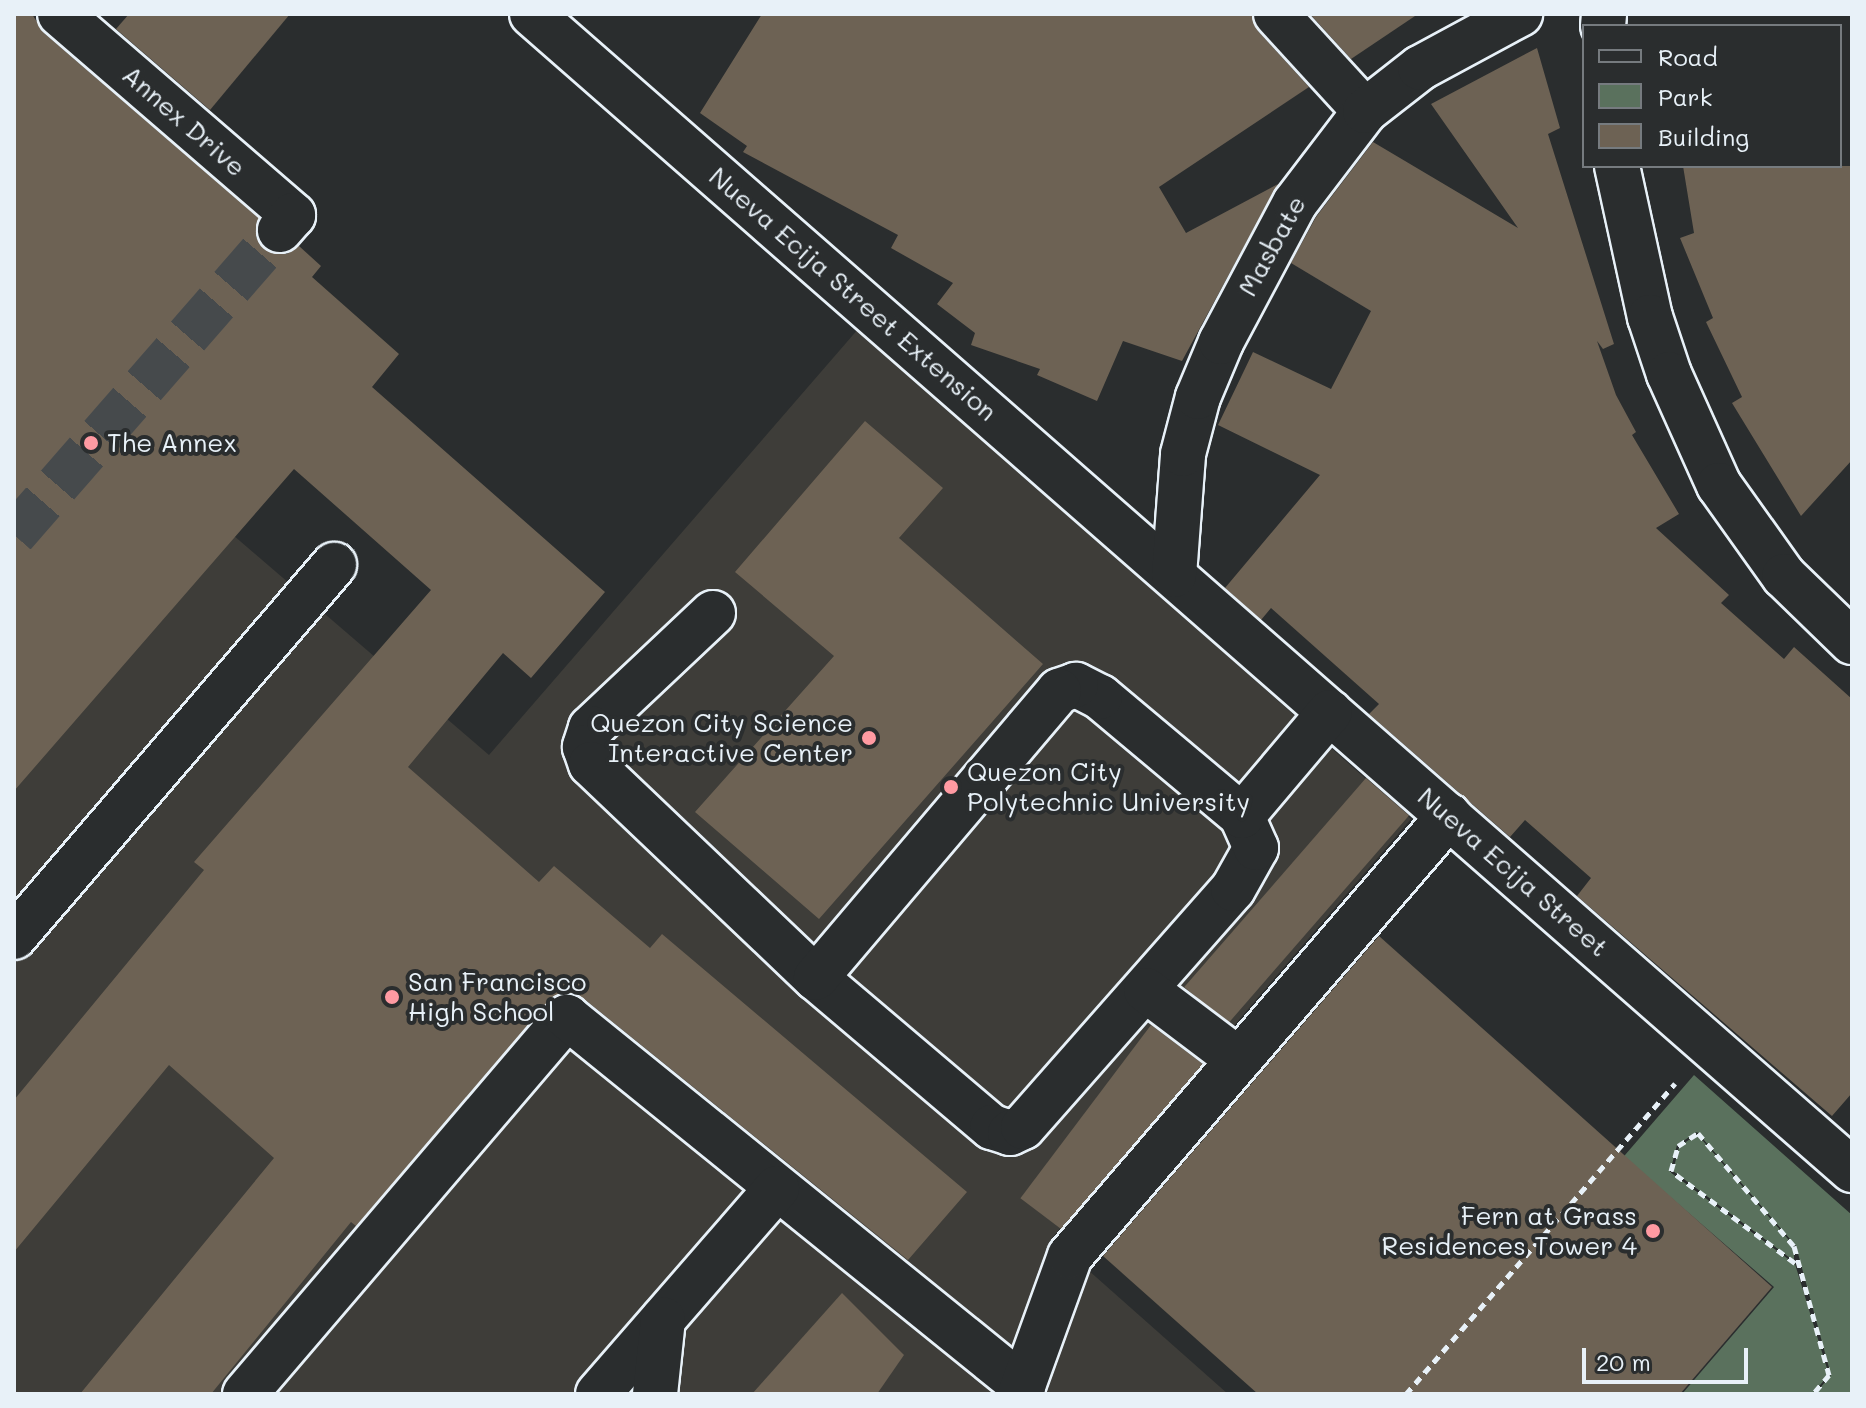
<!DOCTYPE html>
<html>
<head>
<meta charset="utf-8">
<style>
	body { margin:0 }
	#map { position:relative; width:1866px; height:1408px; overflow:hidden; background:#2a2d2e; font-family:Mali,sans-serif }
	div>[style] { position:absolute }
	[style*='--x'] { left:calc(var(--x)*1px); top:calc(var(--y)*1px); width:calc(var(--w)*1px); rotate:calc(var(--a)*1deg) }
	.built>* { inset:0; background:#3e3d39 }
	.green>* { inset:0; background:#5a715d }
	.building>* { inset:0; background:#6d6254; transform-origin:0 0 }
	.minor-tunnel>* { height:44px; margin-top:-22px; transform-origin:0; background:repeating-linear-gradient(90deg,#464a4c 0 44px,transparent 0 66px) }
	.path>* { height:5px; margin-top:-2.5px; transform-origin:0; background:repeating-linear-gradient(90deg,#e8f1f8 0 8px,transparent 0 14px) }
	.roads { filter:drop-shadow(2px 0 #e8f1f8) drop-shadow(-2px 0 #e8f1f8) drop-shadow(0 2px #e8f1f8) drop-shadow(0 -2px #e8f1f8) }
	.minor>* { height:44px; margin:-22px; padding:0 22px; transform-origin:22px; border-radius:22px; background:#2a2d2e }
	.dots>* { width:22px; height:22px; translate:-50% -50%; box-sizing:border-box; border:4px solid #2a2d2e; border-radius:50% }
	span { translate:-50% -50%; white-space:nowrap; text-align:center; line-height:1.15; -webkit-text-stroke:8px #2a2d2e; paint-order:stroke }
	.street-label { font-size:26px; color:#e8f1f8 }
	.poi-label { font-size:26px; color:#e8f1f8 }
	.left { translate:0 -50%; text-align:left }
	.right { translate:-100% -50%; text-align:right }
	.frame { position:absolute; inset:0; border:16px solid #e8f1f8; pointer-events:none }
	.legend { position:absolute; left:1582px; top:24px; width:260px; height:144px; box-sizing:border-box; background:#2a2d2e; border:2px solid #767b7f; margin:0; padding:10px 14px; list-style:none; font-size:24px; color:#e8f1f8 }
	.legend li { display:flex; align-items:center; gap:16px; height:40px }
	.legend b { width:40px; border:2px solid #767b7f }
	.scale { position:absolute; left:1582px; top:1348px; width:166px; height:36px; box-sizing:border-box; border:4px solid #e8f1f8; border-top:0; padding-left:10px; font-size:24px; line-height:28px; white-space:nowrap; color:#e8f1f8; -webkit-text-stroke:6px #2a2d2e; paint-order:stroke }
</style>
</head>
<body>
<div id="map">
	<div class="built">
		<i style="clip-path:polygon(859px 328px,1411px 819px,1052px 1238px,1228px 1394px,14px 1394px,14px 672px,176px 486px,489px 755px)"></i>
	</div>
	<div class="green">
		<i style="clip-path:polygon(1694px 1075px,1852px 1215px,1852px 1394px,1815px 1394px,1831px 1375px,1796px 1246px,1697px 1132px,1677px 1145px,1670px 1172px,1795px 1264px,1829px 1375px,1812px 1394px,1682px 1394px,1774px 1287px,1638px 1169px,1419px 1394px)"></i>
		<i style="clip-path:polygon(1697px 1134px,1794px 1246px,1794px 1261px,1673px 1171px,1679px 1147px)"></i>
	</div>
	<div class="building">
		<i style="clip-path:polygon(14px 14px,32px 14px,44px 33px,259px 218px,256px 237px,264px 249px,287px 254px,299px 246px,321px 266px,312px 277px,399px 354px,372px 387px,605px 592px,531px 678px,503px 653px,408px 767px,539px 882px,554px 866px,650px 948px,662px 934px,967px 1192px,908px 1260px,583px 998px,559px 993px,356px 1226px,351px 1222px,211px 1394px,80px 1394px,274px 1158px,169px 1065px,14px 1252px,14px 1100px,204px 870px,194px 862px,431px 590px,294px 469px,14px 791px)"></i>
		<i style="clip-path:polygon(129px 14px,290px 14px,210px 110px,116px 29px)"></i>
		<i style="clip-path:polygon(762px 14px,1252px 14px,1258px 31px,1309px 87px,1159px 187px,1186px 233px,1278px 184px,1182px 361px,1123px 341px,1097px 401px,1037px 375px,1040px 369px,971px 345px,975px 333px,937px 304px,953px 283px,891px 248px,898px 235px,743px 152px,747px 146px,700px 113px)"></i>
		<i style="clip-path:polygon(1310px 14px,1418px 14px,1351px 59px)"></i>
		<i style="clip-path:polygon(1537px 48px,1560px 128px,1548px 134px,1614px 344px,1603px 349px,1597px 341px,1616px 395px,1636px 432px,1632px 435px,1679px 514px,1656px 528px,1729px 595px,1721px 603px,1784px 659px,1794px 647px,1852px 699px,1852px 1093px,1832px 1116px,1577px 896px,1591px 878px,1525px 820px,1510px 837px,1369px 714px,1379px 704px,1271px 608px,1261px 620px,1225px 588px,1320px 475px,1218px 425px,1253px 352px,1331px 389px,1371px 311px,1291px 263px,1316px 217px,1373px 142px,1518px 228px,1431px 104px)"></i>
		<i style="clip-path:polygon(1683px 166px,1852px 166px,1852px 460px,1801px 516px,1732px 403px,1742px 397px,1706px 322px,1713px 318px,1680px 238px,1694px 233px)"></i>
		<i style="clip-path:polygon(865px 421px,943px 488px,899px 538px,1043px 664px,819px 919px,695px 812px,834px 656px,735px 572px)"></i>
		<i style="left:1366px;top:778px;width:57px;height:277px;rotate:41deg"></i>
		<i style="clip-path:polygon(1379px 936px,1772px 1287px,1680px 1394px,1258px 1394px,1103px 1256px)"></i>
		<i style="left:1151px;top:1025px;width:65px;height:217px;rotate:37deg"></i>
		<i style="clip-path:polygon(842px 1293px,904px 1355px,877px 1394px,752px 1394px)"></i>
	</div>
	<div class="minor-tunnel">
		<i style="--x:14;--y:535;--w:405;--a:-48.9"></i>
	</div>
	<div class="path">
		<i style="--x:1795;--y:1263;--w:154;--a:-143.4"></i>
		<i style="--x:1671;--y:1171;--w:26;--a:-74"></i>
		<i style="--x:1678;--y:1146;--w:24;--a:-33"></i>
		<i style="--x:1698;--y:1133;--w:148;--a:49.7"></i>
		<i style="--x:1794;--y:1246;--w:134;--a:74.8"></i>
		<i style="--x:1829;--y:1375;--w:25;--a:130"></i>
		<i style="--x:1406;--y:1394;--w:411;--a:-49.1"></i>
	</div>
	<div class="roads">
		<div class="minor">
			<i style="--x:60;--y:14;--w:308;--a:40.8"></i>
			<i style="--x:293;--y:215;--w:20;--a:131"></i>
			<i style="--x:532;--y:14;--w:1755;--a:41.21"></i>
			<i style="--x:1276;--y:14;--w:132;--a:47.5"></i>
			<i style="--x:1603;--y:26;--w:12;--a:-85"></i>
			<i style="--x:1617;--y:166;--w:155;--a:77.7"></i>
			<i style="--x:1650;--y:317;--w:60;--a:71.6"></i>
			<i style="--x:1669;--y:374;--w:122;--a:65.8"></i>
			<i style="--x:1719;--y:485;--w:112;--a:54.5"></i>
			<i style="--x:1784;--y:576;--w:95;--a:44.1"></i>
			<i style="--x:1174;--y:575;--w:121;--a:-85.7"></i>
			<i style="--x:1183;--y:454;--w:59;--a:-75.3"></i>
			<i style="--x:1198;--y:397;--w:60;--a:-67.3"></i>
			<i style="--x:1221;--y:342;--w:157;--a:-62"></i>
			<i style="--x:1295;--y:203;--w:116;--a:-52.7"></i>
			<i style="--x:1365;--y:111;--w:70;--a:-38"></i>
			<i style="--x:1420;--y:68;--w:114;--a:-28.4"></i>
			<i style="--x:713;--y:613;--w:168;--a:136.7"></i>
			<i style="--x:591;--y:728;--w:20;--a:108"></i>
			<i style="--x:585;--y:747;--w:18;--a:71"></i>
			<i style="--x:591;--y:764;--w:311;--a:43.6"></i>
			<i style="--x:816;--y:978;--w:231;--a:40.3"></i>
			<i style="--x:992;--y:1127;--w:19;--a:18"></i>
			<i style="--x:1010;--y:1133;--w:14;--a:-25"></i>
			<i style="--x:1023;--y:1127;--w:317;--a:-48.6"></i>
			<i style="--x:1233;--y:889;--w:47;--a:-60.7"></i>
			<i style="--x:1256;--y:848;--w:35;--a:-114"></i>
			<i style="--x:1242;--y:816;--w:185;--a:-140"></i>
			<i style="--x:1100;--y:697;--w:27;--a:-153"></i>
			<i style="--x:1076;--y:685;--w:18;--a:161"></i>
			<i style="--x:1059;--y:691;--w:376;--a:130.3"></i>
			<i style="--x:1242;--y:816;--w:136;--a:-49.8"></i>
			<i style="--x:14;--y:937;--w:491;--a:-49.3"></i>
			<i style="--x:1146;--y:990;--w:116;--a:37"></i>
			<i style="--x:245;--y:1394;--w:496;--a:-49.5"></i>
			<i style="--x:567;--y:1017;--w:587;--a:38.98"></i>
			<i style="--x:598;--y:1394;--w:273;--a:-49"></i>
			<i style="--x:655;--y:1394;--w:75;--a:-83.9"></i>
			<i style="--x:1020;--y:1394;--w:147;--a:-70.1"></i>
			<i style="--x:1070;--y:1256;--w:581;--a:-49.26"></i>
		</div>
	</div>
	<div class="dots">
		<i style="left:91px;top:443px;background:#ff9aa2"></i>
		<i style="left:869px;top:738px;background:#ff9aa2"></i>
		<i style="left:951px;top:787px;background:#ff9aa2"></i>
		<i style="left:392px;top:997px;background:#ff9aa2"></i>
		<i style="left:1653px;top:1231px;background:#ff9aa2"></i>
	</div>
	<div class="street-label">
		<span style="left:184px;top:121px;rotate:41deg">Annex Drive</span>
		<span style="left:1272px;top:246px;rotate:-61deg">Masbate</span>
		<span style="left:853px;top:294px;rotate:41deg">Nueva Ecija Street Extension</span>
		<span style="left:1513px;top:872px;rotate:41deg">Nueva Ecija Street</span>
	</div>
	<div class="poi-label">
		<span class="left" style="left:107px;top:443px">The Annex</span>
		<span class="right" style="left:853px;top:738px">Quezon City Science<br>Interactive Center</span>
		<span class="left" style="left:967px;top:787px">Quezon City<br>Polytechnic University</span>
		<span class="left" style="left:408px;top:997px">San Francisco<br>High School</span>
		<span class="right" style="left:1637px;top:1231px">Fern at Grass<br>Residences Tower 4</span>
	</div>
	<div class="frame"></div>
	<ul class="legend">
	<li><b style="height:10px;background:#2a2d2e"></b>Road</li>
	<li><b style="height:22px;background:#5a715d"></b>Park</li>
	<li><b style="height:22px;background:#6d6254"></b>Building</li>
	</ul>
	<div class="scale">20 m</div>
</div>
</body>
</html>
